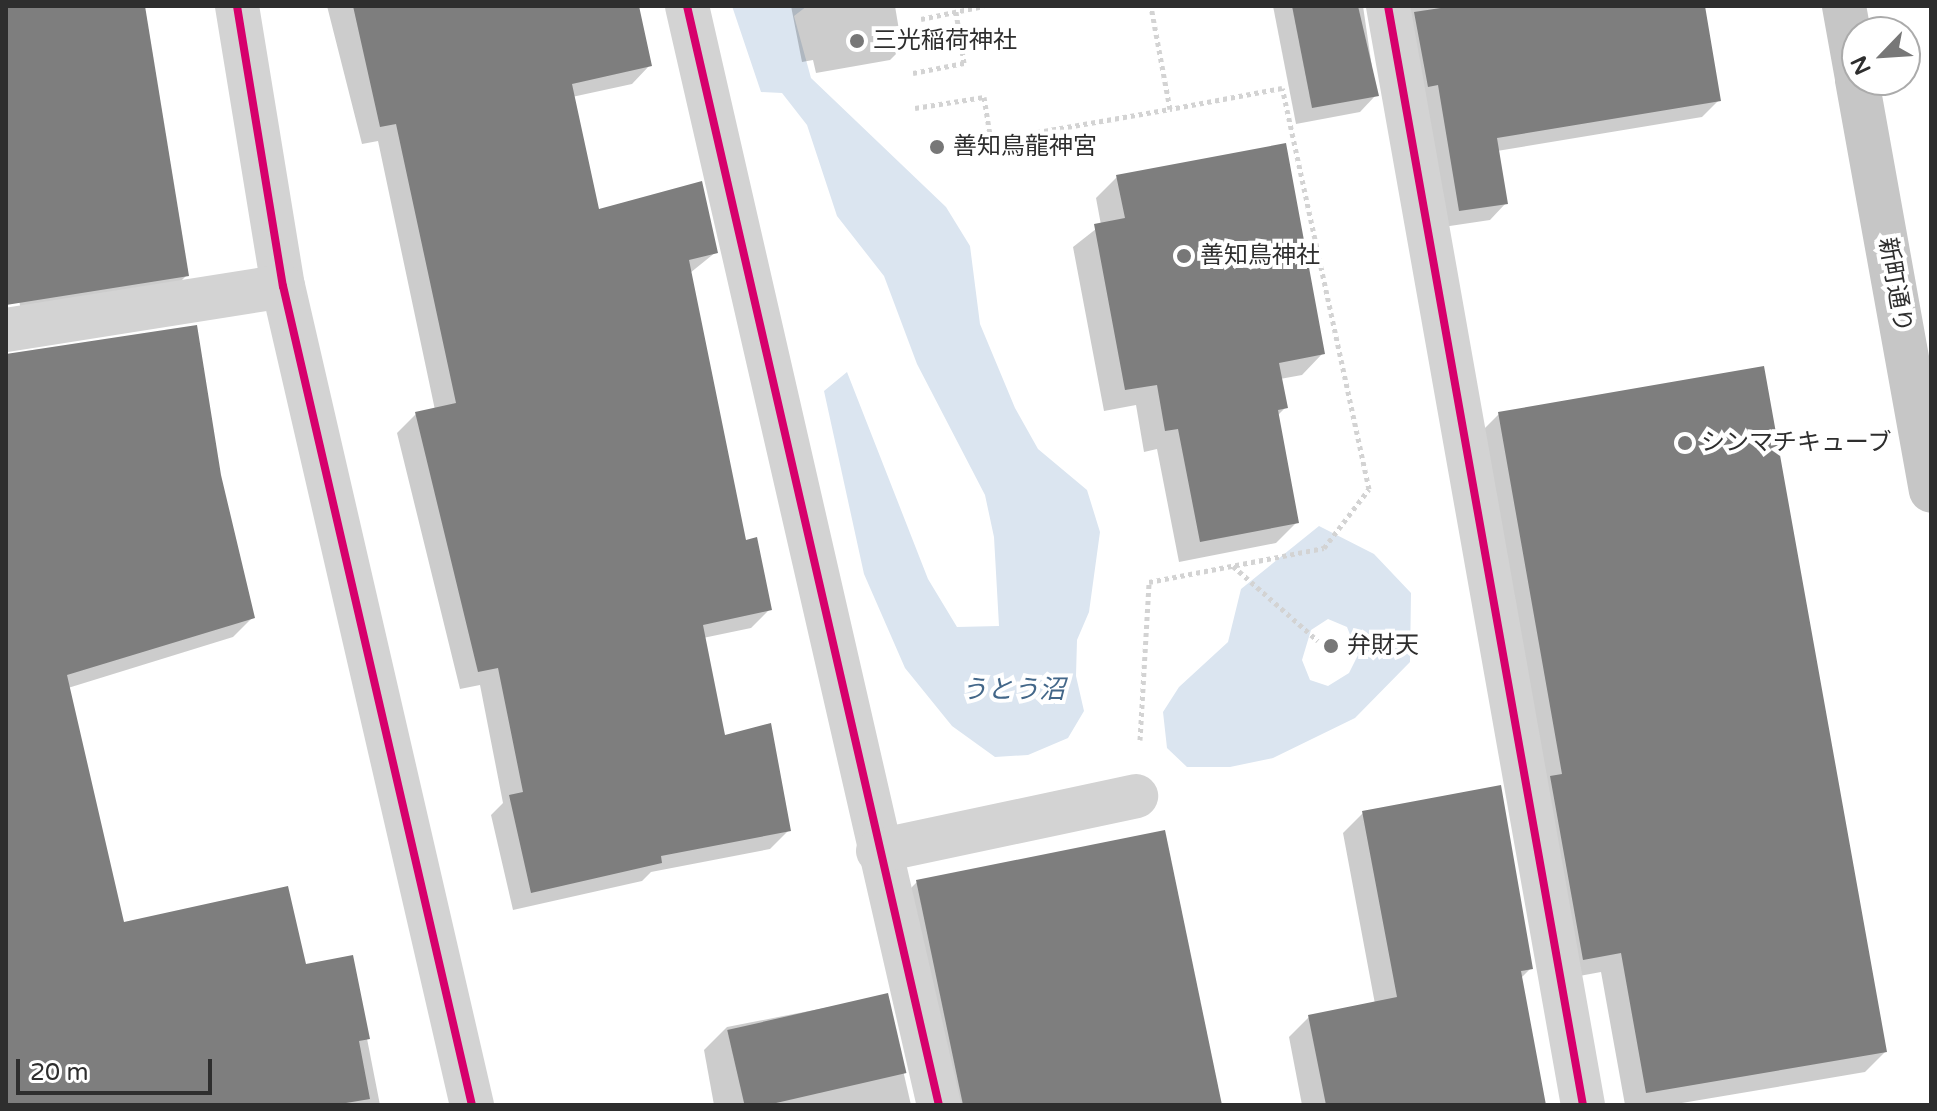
<!DOCTYPE html>
<html>
<head>
<meta charset="utf-8">
<style>
	body { margin:0 }
	#map { position:relative; width:1937px; height:1111px; overflow:hidden; background:#fff; font-family:"Varela Round","Noto Sans JP",sans-serif }
	div>[style] { position:absolute }
	[style*='--x'] { left:calc(var(--x)*1px); top:calc(var(--y)*1px); width:calc(var(--w)*1px); rotate:calc(var(--a)*1deg) }
	.water>* { inset:0; background:#dbe5f0 }
	.shadow>* { inset:0; background:#0003 }
	.building>* { inset:0; background:#7e7e7e; transform-origin:0 0 }
	.path>* { height:5px; margin-top:-2.5px; transform-origin:0; background:repeating-linear-gradient(90deg,#d3d3d3 0 4px,transparent 0 8px) }
	.minor>* { height:44px; margin:-22px; padding:0 22px; transform-origin:22px; border-radius:22px; background:#d3d3d3 }
	.major>* { height:44px; margin:-22px; padding:0 22px; transform-origin:22px; border-radius:22px; background:#c6c6c6 }
	.cycleway>* { height:8px; margin:-4px; padding:0 4px; transform-origin:4px; border-radius:4px; background:#d6006c }
	.dots>* { width:22px; height:22px; translate:-50% -50%; box-sizing:border-box; border:4px solid #fff; border-radius:50% }
	span { translate:-50% -50%; white-space:nowrap; text-align:center; line-height:1.15; -webkit-text-stroke:8px #fff; paint-order:stroke }
	.poi-label { font-size:24px; color:#2e2e2e }
	.left { translate:0 -50%; text-align:left }
	.street-label { font-size:24px; color:#2e2e2e }
	.water-label { font-size:26px; color:#436789; font-style:italic }
	.frame { position:absolute; inset:0; border:8px solid #2e2e2e; pointer-events:none }
	.north { position:absolute; left:1841px; top:16px; width:80px; height:80px; box-sizing:border-box; background:#fff; border:2px solid #ababab; border-radius:50%; rotate:245deg; font-size:22px; font-weight:700; line-height:32px; text-align:center; color:#2e2e2e }
	.north::after { content:''; display:block; margin:auto; width:28px; height:36px; background:#777; clip-path:polygon(50% 0,100% 100%,50% 72%,0 100%) }
	.scale { position:absolute; left:16px; top:1059px; width:196px; height:36px; box-sizing:border-box; border:4px solid #2e2e2e; border-top:0; padding-left:10px; font-size:24px; line-height:28px; white-space:nowrap; color:#2e2e2e; -webkit-text-stroke:6px #fff; paint-order:stroke }
</style>
</head>
<body>
<div id="map">
	<div class="water">
		<i style="clip-path:polygon(732px 6px,807px 6px,794px 16px,811px 78px,946px 207px,970px 246px,980px 324px,1015px 408px,1038px 449px,1087px 490px,1100px 532px,1089px 612px,1077px 640px,1076px 676px,1084px 711px,1068px 738px,1028px 755px,995px 757px,952px 726px,905px 668px,864px 574px,824px 391px,847px 372px,928px 579px,957px 627px,999px 626px,994px 537px,985px 495px,917px 364px,884px 276px,837px 216px,807px 125px,782px 93px,761px 92px)"></i>
		<i style="clip-path:polygon(evenodd,1319px 526px,1374px 554px,1411px 593px,1410px 662px,1355px 718px,1273px 758px,1230px 767px,1187px 767px,1167px 748px,1163px 712px,1179px 687px,1228px 642px,1241px 589px,1319px 526px,1328px 619px,1347px 627px,1358px 655px,1349px 673px,1328px 686px,1310px 680px,1302px 660px,1311px 630px,1328px 619px)"></i>
	</div>
	<div class="shadow">
		<i style="clip-path:polygon(6px 6px,143px 6px,187px 275px,166px 296px,22px 318px,17px 287px,6px 289px)"></i>
		<i style="clip-path:polygon(327px 6px,637px 6px,650px 65px,632px 84px,572px 97px,597px 211px,716px 252px,690px 273px,745px 542px,770px 609px,751px 628px,703px 638px,723px 738px,789px 830px,770px 849px,651px 872px,642px 881px,513px 910px,491px 815px,503px 803px,480px 685px,460px 689px,397px 433px,416px 414px,435px 410px,378px 141px,362px 144px)"></i>
		<i style="clip-path:polygon(791px 6px,895px 6px,902px 48px,890px 60px,816px 73px,813px 60px,802px 62px)"></i>
		<i style="clip-path:polygon(1273px 6px,1363px 6px,1376px 95px,1360px 112px,1296px 124px)"></i>
		<i style="clip-path:polygon(1386px 6px,1701px 6px,1719px 100px,1702px 117px,1497px 151px,1506px 203px,1490px 220px,1443px 227px)"></i>
		<i style="clip-path:polygon(1117px 177px,1323px 353px,1302px 375px,1280px 379px,1286px 407px,1277px 416px,1297px 522px,1276px 543px,1179px 562px,1157px 449px,1144px 452px,1136px 405px,1104px 411px,1073px 247px,1101px 225px,1096px 198px)"></i>
		<i style="clip-path:polygon(6px 403px,219px 475px,253px 617px,233px 637px,68px 688px,122px 924px,305px 966px,351px 957px,380px 1105px,6px 1105px)"></i>
		<i style="clip-path:polygon(1499px 414px,1885px 1052px,1865px 1072px,1670px 1105px,1625px 1105px,1601px 972px,1563px 979px,1479px 434px)"></i>
		<i style="clip-path:polygon(1363px 813px,1531px 968px,1520px 979px,1544px 1105px,1302px 1105px,1289px 1037px,1309px 1017px,1375px 1004px,1343px 833px)"></i>
		<i style="clip-path:polygon(917px 882px,1219px 1105px,937px 1105px,894px 905px)"></i>
		<i style="clip-path:polygon(886px 996px,911px 1105px,714px 1105px,704px 1050px,727px 1027px)"></i>
	</div>
	<div class="building">
		<i style="clip-path:polygon(6px 6px,145px 6px,189px 276px,6px 305px)"></i>
		<i style="clip-path:polygon(353px 6px,639px 6px,652px 66px,572px 84px,599px 209px,702px 181px,718px 253px,689px 260px,746px 540px,757px 537px,772px 610px,703px 625px,725px 735px,771px 723px,791px 831px,661px 856px,662px 863px,531px 893px,509px 795px,523px 792px,498px 668px,478px 672px,415px 412px,456px 403px,396px 124px,380px 127px)"></i>
		<i style="clip-path:polygon(1292px 6px,1358px 6px,1379px 96px,1312px 108px)"></i>
		<i style="clip-path:polygon(1454px 6px,1705px 6px,1721px 101px,1497px 138px,1508px 204px,1459px 211px,1438px 85px,1428px 87px,1414px 12px)"></i>
		<i style="clip-path:polygon(1286px 143px,1325px 354px,1279px 363px,1288px 408px,1278px 410px,1299px 523px,1200px 542px,1178px 429px,1165px 431px,1157px 385px,1125px 390px,1094px 224px,1125px 218px,1116px 175px)"></i>
		<i style="clip-path:polygon(197px 325px,221px 475px,255px 618px,67px 675px,124px 922px,288px 886px,306px 964px,353px 955px,370px 1039px,359px 1041px,370px 1099px,334px 1105px,6px 1105px,6px 354px)"></i>
		<i style="clip-path:polygon(1764px 366px,1887px 1052px,1646px 1093px,1621px 953px,1583px 960px,1550px 776px,1562px 774px,1498px 412px)"></i>
		<i style="clip-path:polygon(1501px 785px,1533px 969px,1521px 971px,1546px 1105px,1326px 1105px,1308px 1015px,1397px 997px,1362px 811px)"></i>
		<i style="clip-path:polygon(1165px 830px,1222px 1105px,963px 1105px,916px 880px)"></i>
		<i style="left:888px;top:993px;width:82px;height:165px;rotate:77deg"></i>
	</div>
	<div class="path">
		<i style="--x:921;--y:19;--w:64;--a:-11.7"></i>
		<i style="--x:913;--y:73;--w:52;--a:-11.1"></i>
		<i style="--x:964;--y:63;--w:52;--a:-98.9"></i>
		<i style="--x:915;--y:108;--w:70;--a:-9.1"></i>
		<i style="--x:984;--y:97;--w:45;--a:81"></i>
		<i style="--x:981;--y:142;--w:192;--a:-9.9"></i>
		<i style="--x:1170;--y:109;--w:105;--a:-100.5"></i>
		<i style="--x:1233;--y:566;--w:113;--a:41.4"></i>
		<i style="--x:1140;--y:740;--w:158;--a:-86.7"></i>
		<i style="--x:1149;--y:582;--w:178;--a:-11"></i>
		<i style="--x:1324;--y:548;--w:74;--a:-52.7"></i>
		<i style="--x:1369;--y:489;--w:410;--a:-102.2"></i>
		<i style="--x:1282;--y:88;--w:114;--a:169.4"></i>
	</div>
	<div class="minor">
		<i style="--x:237;--y:6;--w:284;--a:80.7"></i>
		<i style="--x:283;--y:286;--w:841;--a:77.01"></i>
		<i style="--x:687;--y:6;--w:1128;--a:77.09"></i>
		<i style="--x:1388;--y:6;--w:1116;--a:79.94"></i>
		<i style="--x:6;--y:330;--w:280;--a:-9"></i>
		<i style="--x:878;--y:851;--w:264;--a:-12"></i>
	</div>
	<div class="major">
		<i style="--x:1844;--y:6;--w:73;--a:79.8"></i>
		<i style="--x:1857;--y:80;--w:417;--a:79.8"></i>
	</div>
	<div class="cycleway">
		<i style="--x:237;--y:6;--w:284;--a:80.7"></i>
		<i style="--x:283;--y:286;--w:841;--a:77.01"></i>
		<i style="--x:687;--y:6;--w:1128;--a:77.09"></i>
		<i style="--x:1388;--y:6;--w:1116;--a:79.94"></i>
	</div>
	<div class="dots">
		<i style="left:857px;top:41px;background:#777"></i>
		<i style="left:937px;top:147px;background:#777"></i>
		<i style="left:1184px;top:256px;background:#777"></i>
		<i style="left:1685px;top:443px;background:#777"></i>
		<i style="left:1331px;top:646px;background:#777"></i>
	</div>
	<div class="poi-label">
		<span class="left" style="left:873px;top:41px">三光稲荷神社</span>
		<span class="left" style="left:953px;top:147px">善知鳥龍神宮</span>
		<span class="left" style="left:1200px;top:256px">善知鳥神社</span>
		<span class="left" style="left:1701px;top:443px">シンマチキューブ</span>
		<span class="left" style="left:1347px;top:646px">弁財天</span>
	</div>
	<div class="street-label">
		<span style="left:1895px;top:285px;rotate:80deg">新町通り</span>
	</div>
	<div class="water-label">
		<span style="left:1013px;top:690px">うとう沼</span>
	</div>
	<div class="frame"></div>
	<div class="north">N</div>
	<div class="scale">20 m</div>
</div>
</body>
</html>
